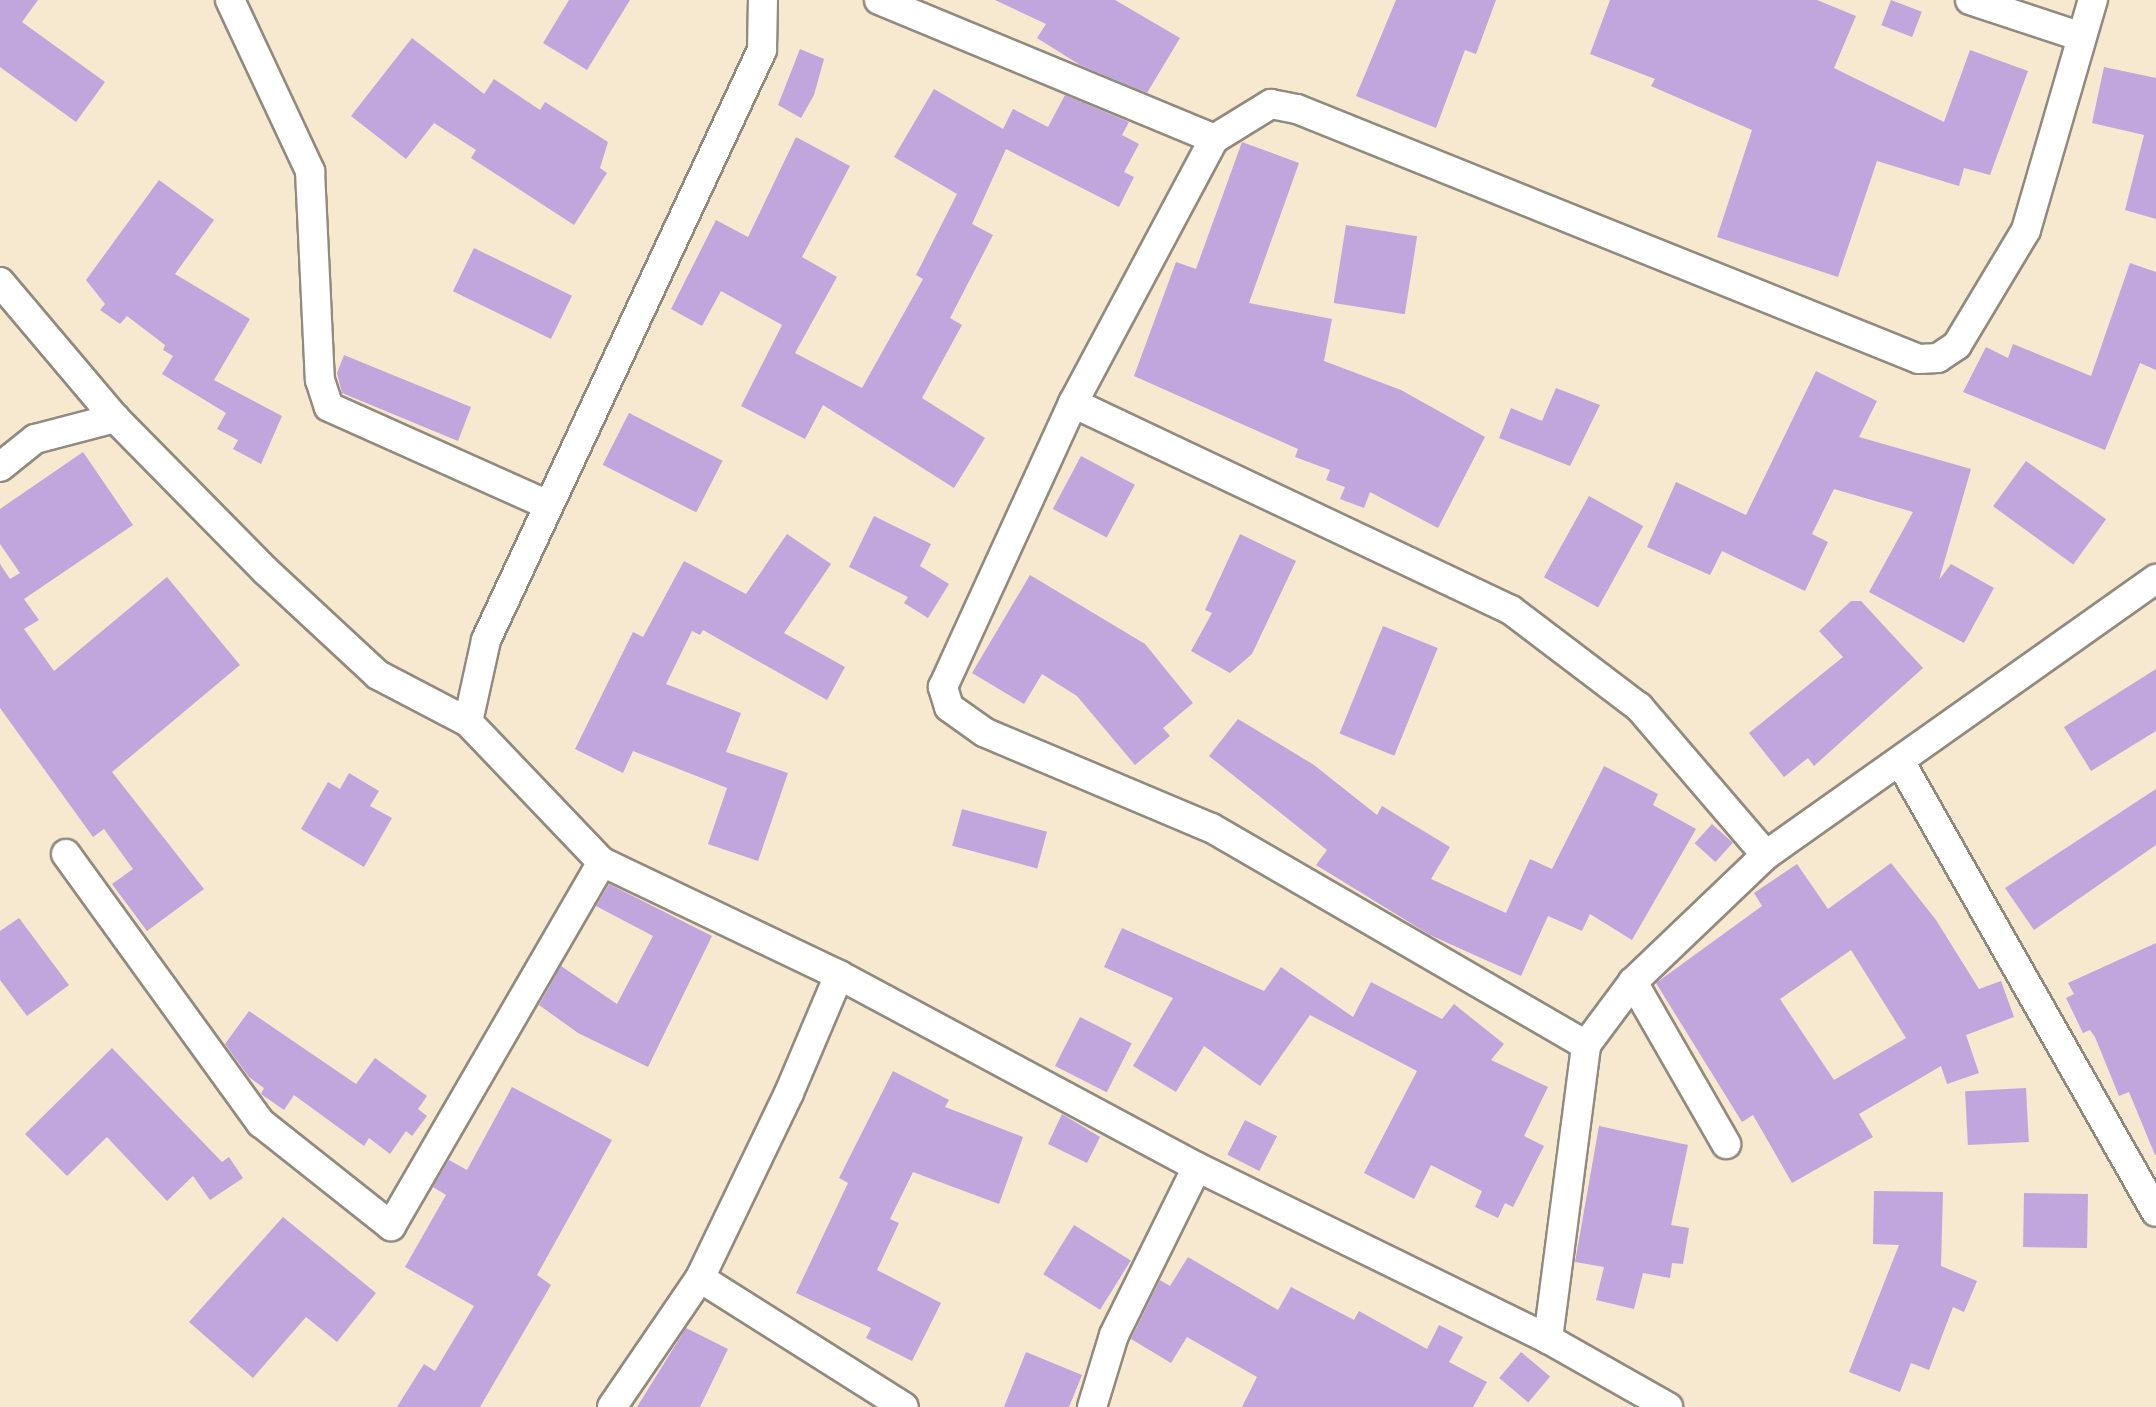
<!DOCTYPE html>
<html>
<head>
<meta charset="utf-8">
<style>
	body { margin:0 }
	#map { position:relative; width:2156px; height:1407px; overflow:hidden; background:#f7e8d0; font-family:Delius,sans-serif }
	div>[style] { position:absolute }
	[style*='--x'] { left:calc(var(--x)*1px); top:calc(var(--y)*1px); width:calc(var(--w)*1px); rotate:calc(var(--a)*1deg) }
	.building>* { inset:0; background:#c1a5dd; transform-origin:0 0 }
	.roads { filter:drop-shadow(2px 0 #918a7e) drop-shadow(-2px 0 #918a7e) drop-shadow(0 2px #918a7e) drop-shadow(0 -2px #918a7e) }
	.street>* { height:28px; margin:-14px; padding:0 14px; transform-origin:14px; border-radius:14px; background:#fff }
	span { translate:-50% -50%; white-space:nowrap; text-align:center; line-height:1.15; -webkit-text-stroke:6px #fcf5e5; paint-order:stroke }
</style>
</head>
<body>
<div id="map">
	<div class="building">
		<i style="clip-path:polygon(0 0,38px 0,22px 22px,105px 82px,76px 122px,0 67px)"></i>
		<i style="clip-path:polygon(569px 0,630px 0,587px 70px,543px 43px)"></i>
		<i style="clip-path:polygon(995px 0,1115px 0,1180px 38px,1147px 93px,1080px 65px,1037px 38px,1046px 24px)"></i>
		<i style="clip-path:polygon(1396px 0,1496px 0,1476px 54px,1465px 50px,1436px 128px,1356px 96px)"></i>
		<i style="clip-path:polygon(1610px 0,1817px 0,1856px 16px,1834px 68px,1944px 122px,1970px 50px,2028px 71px,1990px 175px,1964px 168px,1959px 186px,1877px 161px,1838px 277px,1717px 237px,1752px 130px,1651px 86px,1655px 79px,1590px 54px)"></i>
		<i style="left:1891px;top:0;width:33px;height:27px;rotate:21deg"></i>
		<i style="clip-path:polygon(412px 38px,484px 94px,494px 79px,540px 110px,545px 102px,608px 142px,600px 168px,607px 173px,574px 225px,471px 158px,476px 150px,434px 123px,406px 159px,351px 116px)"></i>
		<i style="clip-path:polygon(800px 49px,824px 59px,814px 95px,801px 118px,778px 105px)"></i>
		<i style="clip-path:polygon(2104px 67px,2156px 78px,2156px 219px,2125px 210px,2144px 135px,2092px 123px)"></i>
		<i style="clip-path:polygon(934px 89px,1003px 129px,1013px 109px,1048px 127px,1065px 95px,1129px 122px,1122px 135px,1139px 144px,1124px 172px,1134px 177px,1119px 207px,1006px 149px,972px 224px,993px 235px,950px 318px,962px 325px,922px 398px,985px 438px,954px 488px,823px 405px,805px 439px,741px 406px,782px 325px,721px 291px,702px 326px,671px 309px,716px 220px,748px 237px,796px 137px,850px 166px,802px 257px,837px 277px,795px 353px,862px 388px,923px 279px,916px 275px,957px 194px,894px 157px)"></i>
		<i style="clip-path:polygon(1242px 142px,1299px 163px,1249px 303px,1332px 319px,1324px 361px,1401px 390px,1485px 437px,1438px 528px,1370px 492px,1364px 508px,1340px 499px,1345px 487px,1326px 480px,1330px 470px,1295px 457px,1298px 449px,1134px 376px,1176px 262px,1196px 269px)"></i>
		<i style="clip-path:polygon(159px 180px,214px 220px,175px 274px,250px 319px,214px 380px,282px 416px,261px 464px,233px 449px,238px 440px,217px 429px,226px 413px,162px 374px,173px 356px,163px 350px,165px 345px,127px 316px,120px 324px,100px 310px,105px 304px,86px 280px)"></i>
		<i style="left:1346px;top:225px;width:72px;height:79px;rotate:9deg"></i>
		<i style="left:474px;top:248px;width:109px;height:48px;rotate:26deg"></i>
		<i style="clip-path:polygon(2130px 263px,2156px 272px,2156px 370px,2140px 363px,2105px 450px,1963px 392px,1986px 347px,2008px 358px,2013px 344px,2091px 376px)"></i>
		<i style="clip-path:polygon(344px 355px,471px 407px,458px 441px,342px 393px,337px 373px)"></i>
		<i style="clip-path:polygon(1816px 371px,1877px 401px,1859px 437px,1971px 469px,1939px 580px,1951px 564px,1994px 588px,1964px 643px,1869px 592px,1913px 512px,1834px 489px,1812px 534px,1828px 542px,1805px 591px,1722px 551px,1710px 575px,1647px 547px,1676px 482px,1746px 515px)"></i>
		<i style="clip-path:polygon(1556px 388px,1600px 405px,1570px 466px,1499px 438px,1511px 408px,1542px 421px)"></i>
		<i style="left:629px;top:413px;width:105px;height:58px;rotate:27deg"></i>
		<i style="clip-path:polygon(83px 452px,133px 525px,24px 599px,39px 620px,24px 629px,54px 671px,167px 577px,240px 665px,112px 772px,204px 889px,147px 931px,112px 884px,133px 869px,104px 829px,93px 837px,0 708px,0 564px,10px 579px,20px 573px,0 544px,0 509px)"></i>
		<i style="left:1081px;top:456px;width:61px;height:60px;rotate:28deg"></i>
		<i style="left:2026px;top:461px;width:99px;height:56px;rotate:36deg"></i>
		<i style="left:1589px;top:496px;width:62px;height:93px;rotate:29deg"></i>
		<i style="clip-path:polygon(874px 516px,931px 544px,920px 566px,949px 584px,928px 618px,904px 603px,908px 597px,849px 567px)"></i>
		<i style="clip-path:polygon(787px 534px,831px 564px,784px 633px,845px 667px,827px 700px,703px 630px,700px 635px,692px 631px,666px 684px,741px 713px,726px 752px,788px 773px,758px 861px,708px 844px,727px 788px,633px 751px,623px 773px,575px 749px,633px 632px,643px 637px,684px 561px,746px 594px)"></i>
		<i style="clip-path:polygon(1240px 534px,1296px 561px,1252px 654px,1230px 673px,1191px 651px,1212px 613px,1205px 610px)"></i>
		<i style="clip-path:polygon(1030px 575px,1145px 644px,1193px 703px,1163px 728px,1170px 736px,1135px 765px,1077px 696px,1042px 674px,1024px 704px,972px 673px)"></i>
		<i style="clip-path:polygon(1851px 601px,1861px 601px,1923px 668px,1814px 766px,1808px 758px,1784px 777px,1749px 733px,1843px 657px,1819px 631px)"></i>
		<i style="left:1383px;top:626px;width:59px;height:116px;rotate:22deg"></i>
		<i style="clip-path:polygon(2156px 669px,2156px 731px,2091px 771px,2064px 727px)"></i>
		<i style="clip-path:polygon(1238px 719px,1314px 765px,1377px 815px,1382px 806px,1450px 847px,1431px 879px,1506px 913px,1530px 859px,1552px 869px,1604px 766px,1658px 794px,1653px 805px,1696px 829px,1632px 940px,1590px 914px,1582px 931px,1548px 916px,1521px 976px,1430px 935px,1316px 865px,1327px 850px,1209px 756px)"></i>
		<i style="clip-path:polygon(349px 773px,379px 791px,370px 806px,392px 818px,364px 867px,301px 829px,328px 782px,340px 789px)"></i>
		<i style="clip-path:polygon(2156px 789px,2156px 845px,2034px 930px,2005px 888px)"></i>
		<i style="left:962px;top:809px;width:88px;height:38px;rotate:15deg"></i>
		<i style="left:1712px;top:824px;width:28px;height:26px;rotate:42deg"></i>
		<i style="clip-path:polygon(evenodd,1891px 863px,1936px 920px,1979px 989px,2001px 981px,2014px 1017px,1966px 1035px,1979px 1073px,1947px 1084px,1941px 1066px,1859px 1114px,1873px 1137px,1792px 1183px,1753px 1115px,1742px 1122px,1656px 983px,1762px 906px,1754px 893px,1797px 864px,1828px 909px,1891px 863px,1851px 950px,1906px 1038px,1834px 1080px,1780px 999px,1851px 950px)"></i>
		<i style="clip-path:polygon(609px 884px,712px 936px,648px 1067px,578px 1033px,539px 1005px,561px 966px,617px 1004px,653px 936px,596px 906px)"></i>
		<i style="clip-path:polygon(19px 918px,69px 985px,27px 1016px,0 980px,0 931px)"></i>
		<i style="clip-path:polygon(1122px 928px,1264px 991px,1281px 967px,1353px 1017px,1371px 982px,1442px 1019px,1454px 1004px,1504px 1044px,1491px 1060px,1548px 1087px,1524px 1136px,1544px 1146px,1513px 1207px,1505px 1203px,1498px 1218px,1475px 1207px,1482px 1191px,1431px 1165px,1414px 1199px,1364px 1173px,1417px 1071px,1310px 1015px,1260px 1086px,1204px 1046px,1176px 1092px,1133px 1066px,1173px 998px,1104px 967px)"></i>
		<i style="clip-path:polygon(2156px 943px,2156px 1155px,2155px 1155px,2129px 1092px,2119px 1096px,2095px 1037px,2090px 1030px,2083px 1033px,2066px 998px,2074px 994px,2068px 983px)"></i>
		<i style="clip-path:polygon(249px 1011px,356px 1084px,375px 1058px,427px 1096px,418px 1109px,427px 1116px,412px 1136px,406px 1131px,390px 1154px,369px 1138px,364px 1146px,294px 1095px,284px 1110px,261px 1094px,264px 1088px,249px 1077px,225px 1044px)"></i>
		<i style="left:1080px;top:1017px;width:58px;height:55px;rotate:27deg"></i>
		<i style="clip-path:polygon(112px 1048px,222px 1162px,229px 1157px,243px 1178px,210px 1200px,193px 1176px,167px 1201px,107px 1137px,67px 1176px,25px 1134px)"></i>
		<i style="clip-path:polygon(893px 1071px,949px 1100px,945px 1107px,1023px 1137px,999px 1204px,913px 1172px,890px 1219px,899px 1223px,877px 1270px,941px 1303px,912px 1361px,866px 1338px,871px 1328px,796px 1293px,848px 1183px,839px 1178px)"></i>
		<i style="clip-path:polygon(512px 1087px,612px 1140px,537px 1275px,551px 1285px,480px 1407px,397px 1407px,424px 1364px,435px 1371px,474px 1306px,405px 1267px,446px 1195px,433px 1187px,449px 1160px,467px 1170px)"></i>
		<i style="left:2026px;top:1088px;width:54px;height:61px;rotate:87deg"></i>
		<i style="clip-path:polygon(1062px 1114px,1100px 1137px,1087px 1163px,1048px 1144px)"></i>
		<i style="left:1245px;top:1120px;width:36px;height:39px;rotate:27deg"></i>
		<i style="clip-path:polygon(1599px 1126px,1688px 1145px,1671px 1225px,1689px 1228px,1683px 1264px,1672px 1263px,1670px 1278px,1643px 1273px,1634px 1309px,1596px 1300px,1604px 1267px,1575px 1262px)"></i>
		<i style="clip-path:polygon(1874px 1191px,1943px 1192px,1941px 1266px,1977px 1281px,1964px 1312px,1953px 1307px,1929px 1370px,1911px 1363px,1900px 1392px,1849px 1372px,1899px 1245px,1873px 1244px)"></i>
		<i style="left:2024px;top:1193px;width:64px;height:54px;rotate:1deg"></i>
		<i style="clip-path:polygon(283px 1217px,376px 1293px,337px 1342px,306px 1317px,253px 1378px,189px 1322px)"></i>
		<i style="left:1074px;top:1225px;width:67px;height:58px;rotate:32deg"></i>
		<i style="clip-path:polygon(1188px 1257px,1278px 1310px,1291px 1287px,1354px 1320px,1359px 1311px,1427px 1349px,1439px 1325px,1463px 1337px,1449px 1362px,1487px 1382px,1473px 1407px,1242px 1407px,1257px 1377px,1187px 1337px,1171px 1363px,1131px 1339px,1160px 1280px,1170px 1286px)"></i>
		<i style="clip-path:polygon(686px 1328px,728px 1349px,700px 1407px,637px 1407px)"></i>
		<i style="clip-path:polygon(1026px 1352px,1082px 1375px,1069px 1407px,1004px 1407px)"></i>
		<i style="left:1521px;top:1352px;width:38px;height:34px;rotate:40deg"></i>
	</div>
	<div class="roads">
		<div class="street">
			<i style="--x:230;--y:0;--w:189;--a:64.9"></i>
			<i style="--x:310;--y:171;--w:209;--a:87.3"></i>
			<i style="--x:320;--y:380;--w:28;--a:72"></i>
			<i style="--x:329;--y:407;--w:240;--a:24.1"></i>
			<i style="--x:879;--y:0;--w:363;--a:22.5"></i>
			<i style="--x:1970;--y:0;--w:115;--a:18.3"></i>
			<i style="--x:0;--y:282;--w:178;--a:49.8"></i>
			<i style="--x:115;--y:418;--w:216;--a:45.4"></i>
			<i style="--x:267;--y:572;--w:151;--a:42.9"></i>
			<i style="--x:378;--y:675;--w:102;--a:27.6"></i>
			<i style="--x:468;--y:722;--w:194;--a:46.3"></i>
			<i style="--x:602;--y:862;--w:263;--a:25.5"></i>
			<i style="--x:839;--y:975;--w:406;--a:28.2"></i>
			<i style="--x:1197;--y:1167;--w:391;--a:26.1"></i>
			<i style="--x:1548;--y:1339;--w:138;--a:29.5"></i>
			<i style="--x:1073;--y:403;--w:484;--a:25.3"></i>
			<i style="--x:1511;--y:610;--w:161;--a:37.2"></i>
			<i style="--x:1639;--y:707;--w:195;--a:49.4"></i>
			<i style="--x:0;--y:467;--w:45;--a:-38.7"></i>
			<i style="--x:35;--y:439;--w:83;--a:-14.7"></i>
			<i style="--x:468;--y:722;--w:84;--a:-77.6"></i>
			<i style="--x:486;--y:640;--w:651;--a:-64.93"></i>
			<i style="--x:762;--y:50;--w:50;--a:-88.9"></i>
			<i style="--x:1901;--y:763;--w:516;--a:60.41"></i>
			<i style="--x:66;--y:854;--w:332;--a:54.1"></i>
			<i style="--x:261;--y:1123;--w:166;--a:38.4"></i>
			<i style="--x:391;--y:1226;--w:421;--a:-59.9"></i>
			<i style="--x:1633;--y:982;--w:187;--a:60.1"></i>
			<i style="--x:1586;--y:1045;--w:433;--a:-149.9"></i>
			<i style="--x:1211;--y:828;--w:246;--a:-157.1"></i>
			<i style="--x:984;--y:732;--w:43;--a:-144.5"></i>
			<i style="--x:949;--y:707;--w:21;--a:-107"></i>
			<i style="--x:943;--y:687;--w:312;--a:-65.4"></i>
			<i style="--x:1073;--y:403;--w:299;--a:-61.9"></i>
			<i style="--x:1214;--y:139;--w:67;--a:-31.6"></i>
			<i style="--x:1271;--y:104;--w:26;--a:11"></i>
			<i style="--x:1297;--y:109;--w:670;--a:21.9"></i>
			<i style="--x:1919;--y:359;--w:19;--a:-3"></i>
			<i style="--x:1938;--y:358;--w:23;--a:-34"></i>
			<i style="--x:1957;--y:345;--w:134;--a:-59"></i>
			<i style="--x:2026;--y:230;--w:240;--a:-73.8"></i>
			<i style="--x:700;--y:1278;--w:241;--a:32.3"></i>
			<i style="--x:1548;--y:1339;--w:296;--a:-82.6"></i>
			<i style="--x:1586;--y:1045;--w:79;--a:-53.3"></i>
			<i style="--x:1633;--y:982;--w:184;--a:-43.7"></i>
			<i style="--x:1766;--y:855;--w:478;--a:-35.3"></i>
			<i style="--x:612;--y:1407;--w:156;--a:-55.7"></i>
			<i style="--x:700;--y:1278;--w:205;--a:-64.3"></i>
			<i style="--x:789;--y:1093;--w:128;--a:-67"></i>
			<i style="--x:1092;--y:1407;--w:75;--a:-73"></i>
			<i style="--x:1114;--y:1335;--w:187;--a:-63.7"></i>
		</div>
	</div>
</div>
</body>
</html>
